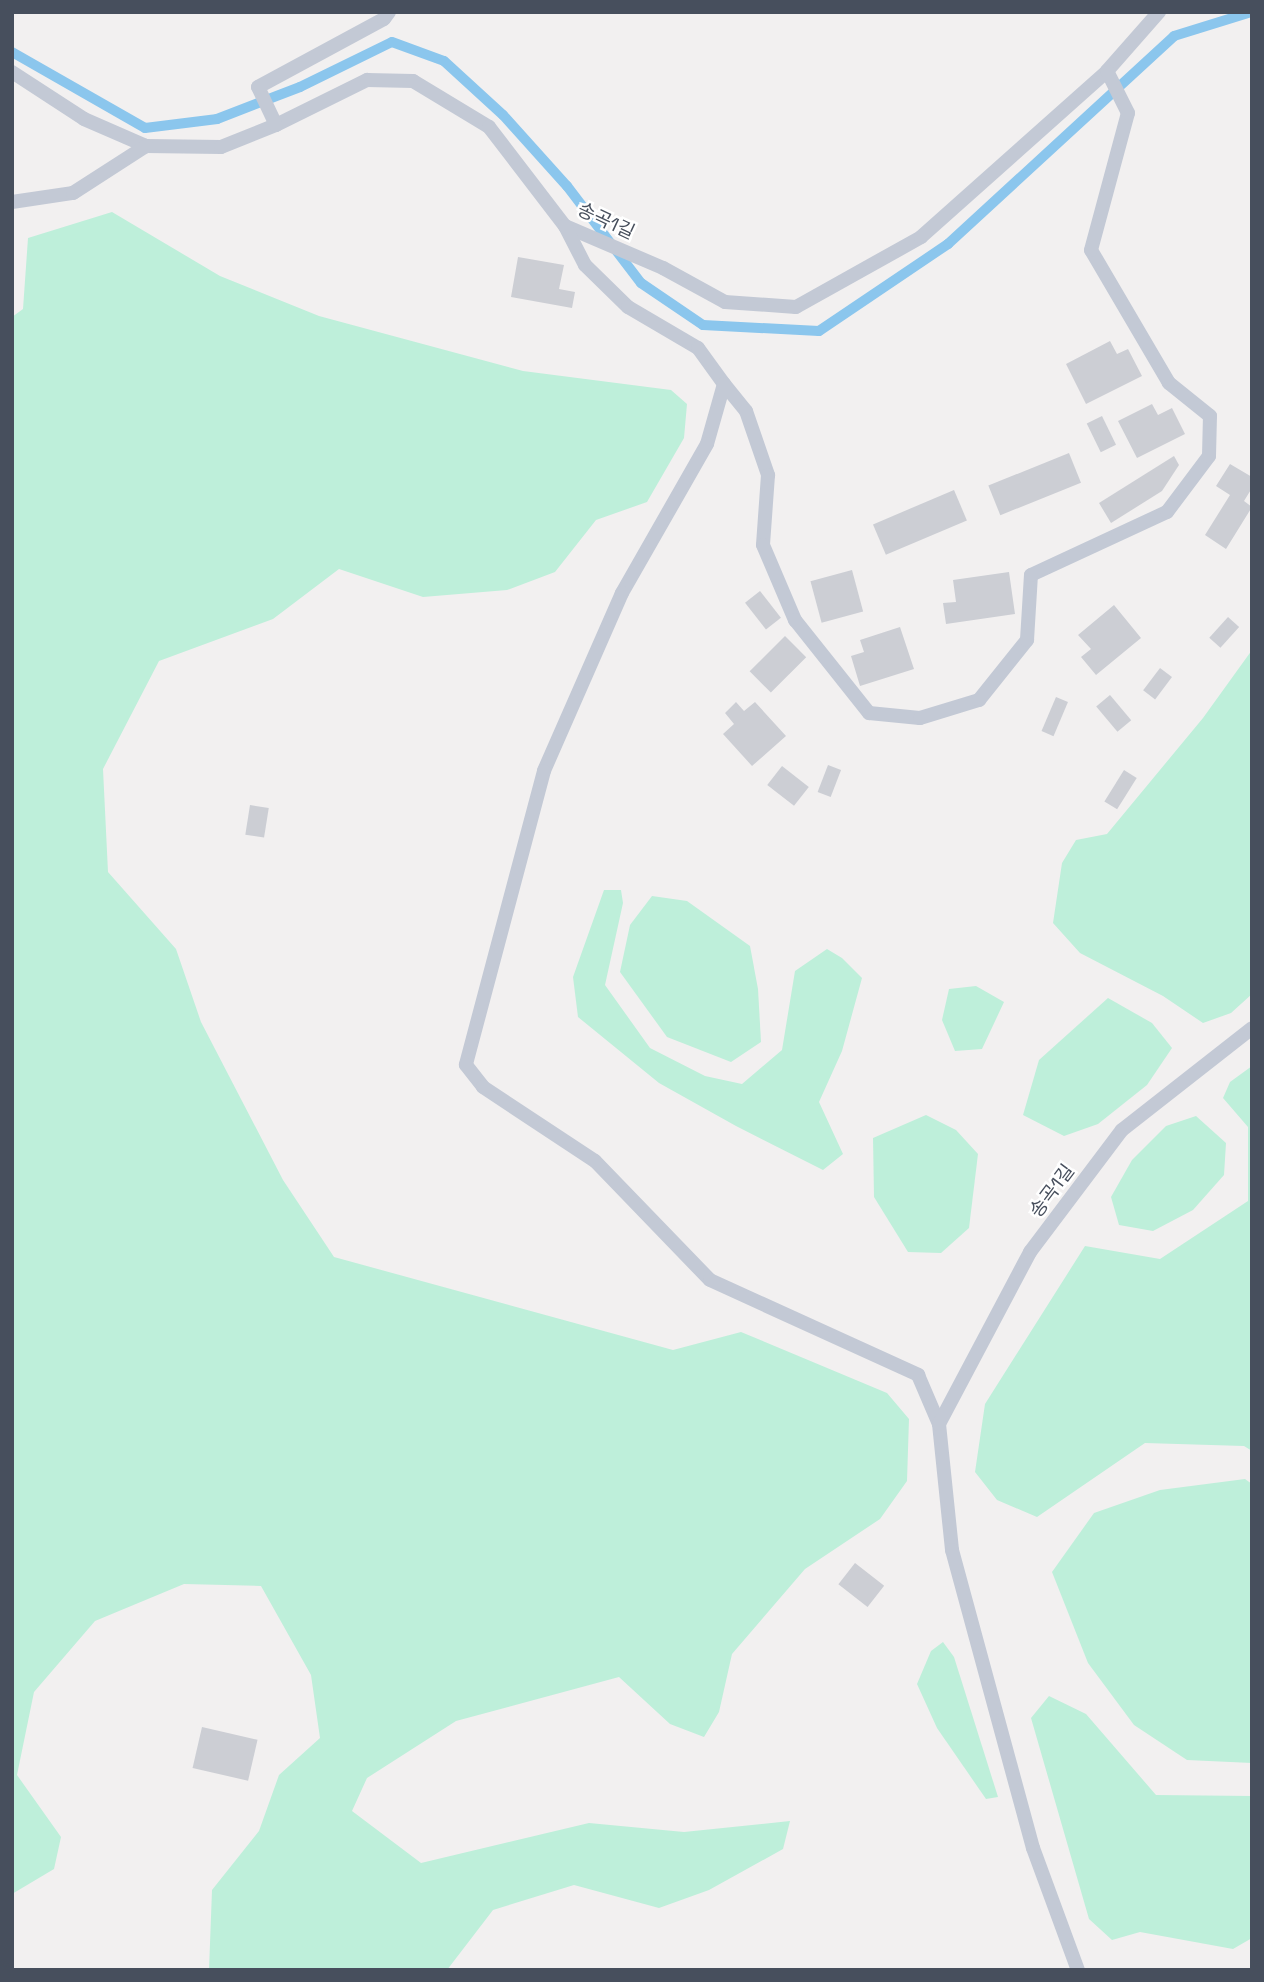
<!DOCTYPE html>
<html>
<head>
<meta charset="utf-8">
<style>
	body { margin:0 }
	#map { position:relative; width:1264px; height:1982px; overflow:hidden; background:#f2f0f0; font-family:"Space Grotesk","Noto Sans KR",sans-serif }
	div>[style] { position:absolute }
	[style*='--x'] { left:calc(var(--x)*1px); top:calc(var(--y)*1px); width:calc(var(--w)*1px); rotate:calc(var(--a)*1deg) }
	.green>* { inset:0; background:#beefda }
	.stream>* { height:10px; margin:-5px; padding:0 5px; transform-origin:5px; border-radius:5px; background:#8bc6ed }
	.building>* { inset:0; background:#ccced4; transform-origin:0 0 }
	.lane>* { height:14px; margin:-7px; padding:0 7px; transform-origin:7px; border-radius:7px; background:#c3c9d5 }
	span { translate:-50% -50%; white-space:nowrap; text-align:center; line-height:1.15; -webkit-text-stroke:5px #fff; paint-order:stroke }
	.street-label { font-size:19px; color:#474f5d }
	.frame { position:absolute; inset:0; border:14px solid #474f5d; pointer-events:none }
</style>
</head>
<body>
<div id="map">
	<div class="green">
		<i style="clip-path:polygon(112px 212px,220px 276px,319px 316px,523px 371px,671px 390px,687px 404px,684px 438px,647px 502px,596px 520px,555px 572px,507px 590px,423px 597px,339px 569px,273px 619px,159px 661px,103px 769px,108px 872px,176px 949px,201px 1022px,283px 1180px,334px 1257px,673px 1350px,741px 1332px,887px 1393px,909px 1419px,907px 1481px,880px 1519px,805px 1569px,732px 1654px,719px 1712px,704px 1737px,670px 1724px,619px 1677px,456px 1721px,367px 1778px,352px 1811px,421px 1863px,589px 1823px,684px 1832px,790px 1821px,783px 1849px,709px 1890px,659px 1908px,574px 1885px,493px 1910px,447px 1970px,209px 1970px,212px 1890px,259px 1831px,279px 1775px,320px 1738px,311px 1675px,261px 1586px,184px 1584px,95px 1621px,34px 1692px,17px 1775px,61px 1837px,54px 1869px,12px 1894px,12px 317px,23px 309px,28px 238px)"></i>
		<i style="clip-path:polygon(1252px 650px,1252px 994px,1231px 1013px,1203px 1023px,1163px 996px,1080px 953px,1053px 923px,1062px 863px,1076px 840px,1107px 834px,1203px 718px)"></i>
		<i style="clip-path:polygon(604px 890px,621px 890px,623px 903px,605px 985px,650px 1048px,705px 1076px,742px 1084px,782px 1050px,795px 971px,827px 949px,842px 958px,862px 978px,842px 1051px,819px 1102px,843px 1154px,823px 1170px,736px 1126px,659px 1083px,578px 1017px,573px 977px)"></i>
		<i style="clip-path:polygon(652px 896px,687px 901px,750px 946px,758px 989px,761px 1042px,731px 1062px,667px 1037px,620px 972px,630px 925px)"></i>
		<i style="clip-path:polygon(976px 986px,1004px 1002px,982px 1049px,955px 1051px,942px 1020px,949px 989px)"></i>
		<i style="clip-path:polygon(1108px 998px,1152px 1023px,1172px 1048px,1147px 1085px,1098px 1124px,1064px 1136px,1023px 1115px,1039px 1060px)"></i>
		<i style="clip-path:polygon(1252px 1066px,1252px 1451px,1244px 1446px,1145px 1443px,1037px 1517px,997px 1500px,975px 1472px,985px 1404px,1085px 1246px,1160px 1259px,1248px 1201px,1248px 1127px,1223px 1098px,1230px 1082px)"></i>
		<i style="clip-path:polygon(926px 1115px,956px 1130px,978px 1154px,969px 1228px,941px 1253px,908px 1252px,874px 1197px,873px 1138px)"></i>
		<i style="clip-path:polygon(1196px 1116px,1226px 1143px,1224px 1175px,1193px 1210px,1153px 1231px,1119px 1225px,1111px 1197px,1132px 1160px,1166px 1126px)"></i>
		<i style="clip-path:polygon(1245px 1479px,1252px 1484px,1252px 1763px,1187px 1760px,1134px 1725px,1088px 1663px,1052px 1572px,1094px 1513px,1160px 1490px)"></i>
		<i style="clip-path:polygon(943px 1642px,954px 1657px,998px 1797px,986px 1799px,937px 1728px,917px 1684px,931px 1651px)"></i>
		<i style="clip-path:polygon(1049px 1696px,1086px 1714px,1156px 1795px,1252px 1796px,1252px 1938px,1233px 1949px,1140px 1932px,1112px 1940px,1089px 1919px,1031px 1718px)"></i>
	</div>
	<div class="stream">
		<i style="--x:12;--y:52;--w:153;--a:29.7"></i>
		<i style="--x:145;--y:128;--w:73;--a:-7.1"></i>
		<i style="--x:217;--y:119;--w:89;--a:-21.1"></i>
		<i style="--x:300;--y:87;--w:102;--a:-26.1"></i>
		<i style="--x:392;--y:42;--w:55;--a:20.1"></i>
		<i style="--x:444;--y:61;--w:80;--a:42.5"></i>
		<i style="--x:503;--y:115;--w:96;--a:48"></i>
		<i style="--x:567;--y:186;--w:122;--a:52.7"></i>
		<i style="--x:641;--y:283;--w:75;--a:34.1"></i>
		<i style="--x:703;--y:325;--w:116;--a:3"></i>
		<i style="--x:819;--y:331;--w:156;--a:-34"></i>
		<i style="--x:948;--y:244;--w:307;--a:-42.6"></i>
		<i style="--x:1174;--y:36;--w:81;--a:-17.3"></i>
	</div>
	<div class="building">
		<i style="clip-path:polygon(518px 257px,564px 265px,559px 289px,575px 292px,572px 308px,511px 297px)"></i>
		<i style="clip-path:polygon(1110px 341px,1117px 354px,1128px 349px,1142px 376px,1086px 404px,1066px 364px)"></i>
		<i style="clip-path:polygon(1152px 404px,1158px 415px,1172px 408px,1185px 434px,1137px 458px,1118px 421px)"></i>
		<i style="left:1102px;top:416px;width:32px;height:17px;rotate:64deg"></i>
		<i style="left:1069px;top:453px;width:32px;height:87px;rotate:68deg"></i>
		<i style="clip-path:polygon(1174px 456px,1179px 465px,1162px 491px,1111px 523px,1099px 503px)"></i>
		<i style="clip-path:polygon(1230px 464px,1252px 477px,1252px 488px,1244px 501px,1252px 507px,1226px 549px,1205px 535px,1230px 495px,1216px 486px)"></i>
		<i style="left:954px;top:490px;width:33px;height:88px;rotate:67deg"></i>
		<i style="left:852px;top:570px;width:43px;height:43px;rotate:75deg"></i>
		<i style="clip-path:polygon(1009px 572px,1015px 614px,946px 624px,943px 603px,956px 602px,953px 580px)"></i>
		<i style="left:760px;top:591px;width:34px;height:19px;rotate:52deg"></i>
		<i style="clip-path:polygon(1114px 605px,1141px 638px,1096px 675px,1081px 657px,1091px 649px,1078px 635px)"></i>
		<i style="left:1228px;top:617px;width:15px;height:28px;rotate:42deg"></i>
		<i style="clip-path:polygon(900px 627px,914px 669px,860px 686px,851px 656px,864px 652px,860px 640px)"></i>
		<i style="left:785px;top:636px;width:30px;height:50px;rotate:45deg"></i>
		<i style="left:1160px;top:668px;width:15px;height:28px;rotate:37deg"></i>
		<i style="left:1110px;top:695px;width:33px;height:18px;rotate:50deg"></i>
		<i style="left:1056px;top:697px;width:13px;height:37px;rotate:23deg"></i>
		<i style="clip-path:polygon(736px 702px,744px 711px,755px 702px,786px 736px,752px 766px,723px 734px,734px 724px,725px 713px)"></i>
		<i style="left:828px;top:765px;width:14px;height:29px;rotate:21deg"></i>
		<i style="left:782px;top:766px;width:34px;height:24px;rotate:38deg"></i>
		<i style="left:1124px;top:770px;width:15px;height:37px;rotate:32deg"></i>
		<i style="left:250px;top:805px;width:19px;height:30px;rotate:9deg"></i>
		<i style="left:855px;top:1563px;width:37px;height:27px;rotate:38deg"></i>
		<i style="left:202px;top:1727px;width:57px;height:42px;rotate:13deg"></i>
	</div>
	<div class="lane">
		<i style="--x:12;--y:72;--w:86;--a:33.1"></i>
		<i style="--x:84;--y:119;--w:68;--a:23.5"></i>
		<i style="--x:146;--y:146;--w:75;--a:0.8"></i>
		<i style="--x:221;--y:147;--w:59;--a:-21.8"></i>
		<i style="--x:276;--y:125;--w:102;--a:-26.3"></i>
		<i style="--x:367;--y:80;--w:46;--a:1.2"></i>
		<i style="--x:413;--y:81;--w:89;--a:31.2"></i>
		<i style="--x:489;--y:127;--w:125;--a:52.5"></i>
		<i style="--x:565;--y:226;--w:107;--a:23.2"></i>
		<i style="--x:663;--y:268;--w:71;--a:28.7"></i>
		<i style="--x:725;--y:302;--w:71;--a:4"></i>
		<i style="--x:796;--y:307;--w:143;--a:-29.2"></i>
		<i style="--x:921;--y:237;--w:249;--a:-41.7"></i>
		<i style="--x:1107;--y:71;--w:79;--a:-48.6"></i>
		<i style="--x:276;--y:125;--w:42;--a:-115.3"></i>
		<i style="--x:258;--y:87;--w:143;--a:-28.4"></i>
		<i style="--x:384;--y:19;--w:9;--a:-54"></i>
		<i style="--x:12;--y:202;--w:62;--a:-8.4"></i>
		<i style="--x:73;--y:193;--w:87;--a:-32.8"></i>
		<i style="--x:565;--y:226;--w:44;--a:62.9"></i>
		<i style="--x:585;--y:265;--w:60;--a:44.3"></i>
		<i style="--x:628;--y:307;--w:81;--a:30.4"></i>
		<i style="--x:698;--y:348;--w:44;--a:54.2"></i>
		<i style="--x:724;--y:384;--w:62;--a:105.8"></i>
		<i style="--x:707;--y:444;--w:172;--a:119.7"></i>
		<i style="--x:622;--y:593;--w:194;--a:113.7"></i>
		<i style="--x:544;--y:771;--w:304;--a:104.9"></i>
		<i style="--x:466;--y:1065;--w:28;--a:52"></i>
		<i style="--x:483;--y:1087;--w:134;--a:33.5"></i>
		<i style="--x:595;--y:1161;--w:165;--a:46"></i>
		<i style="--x:710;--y:1280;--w:229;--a:24.5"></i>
		<i style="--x:918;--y:1375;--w:53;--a:66.8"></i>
		<i style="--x:939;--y:1424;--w:127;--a:84.1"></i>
		<i style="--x:952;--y:1550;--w:309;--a:74.8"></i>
		<i style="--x:1033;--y:1848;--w:130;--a:69.8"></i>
		<i style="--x:724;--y:384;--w:35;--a:51"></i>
		<i style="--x:746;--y:411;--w:68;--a:71"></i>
		<i style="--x:768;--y:475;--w:70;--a:94.1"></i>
		<i style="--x:763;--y:545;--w:82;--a:66.9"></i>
		<i style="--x:795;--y:620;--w:119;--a:51.5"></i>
		<i style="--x:869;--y:713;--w:51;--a:5.6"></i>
		<i style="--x:920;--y:718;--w:62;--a:-17"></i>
		<i style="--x:979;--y:700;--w:77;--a:-51.3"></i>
		<i style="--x:1027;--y:640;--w:65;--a:-86.5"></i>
		<i style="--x:1031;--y:575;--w:150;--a:-24.9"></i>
		<i style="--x:1167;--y:512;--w:70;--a:-53.1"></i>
		<i style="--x:1209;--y:456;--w:40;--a:-88.6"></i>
		<i style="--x:1210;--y:416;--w:53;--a:-141.2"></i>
		<i style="--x:1169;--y:383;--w:154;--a:-120.4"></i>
		<i style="--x:1091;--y:250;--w:142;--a:-74.9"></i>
		<i style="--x:1128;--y:113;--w:47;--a:-116.6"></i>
		<i style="--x:939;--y:1424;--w:195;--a:-62.1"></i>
		<i style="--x:1030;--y:1252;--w:153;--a:-53"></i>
		<i style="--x:1122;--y:1130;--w:165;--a:-38.1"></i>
	</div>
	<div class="street-label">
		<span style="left:606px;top:221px;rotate:25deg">송곡1길</span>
		<span style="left:1052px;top:1191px;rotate:-53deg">송곡1길</span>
	</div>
	<div class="frame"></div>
</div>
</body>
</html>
